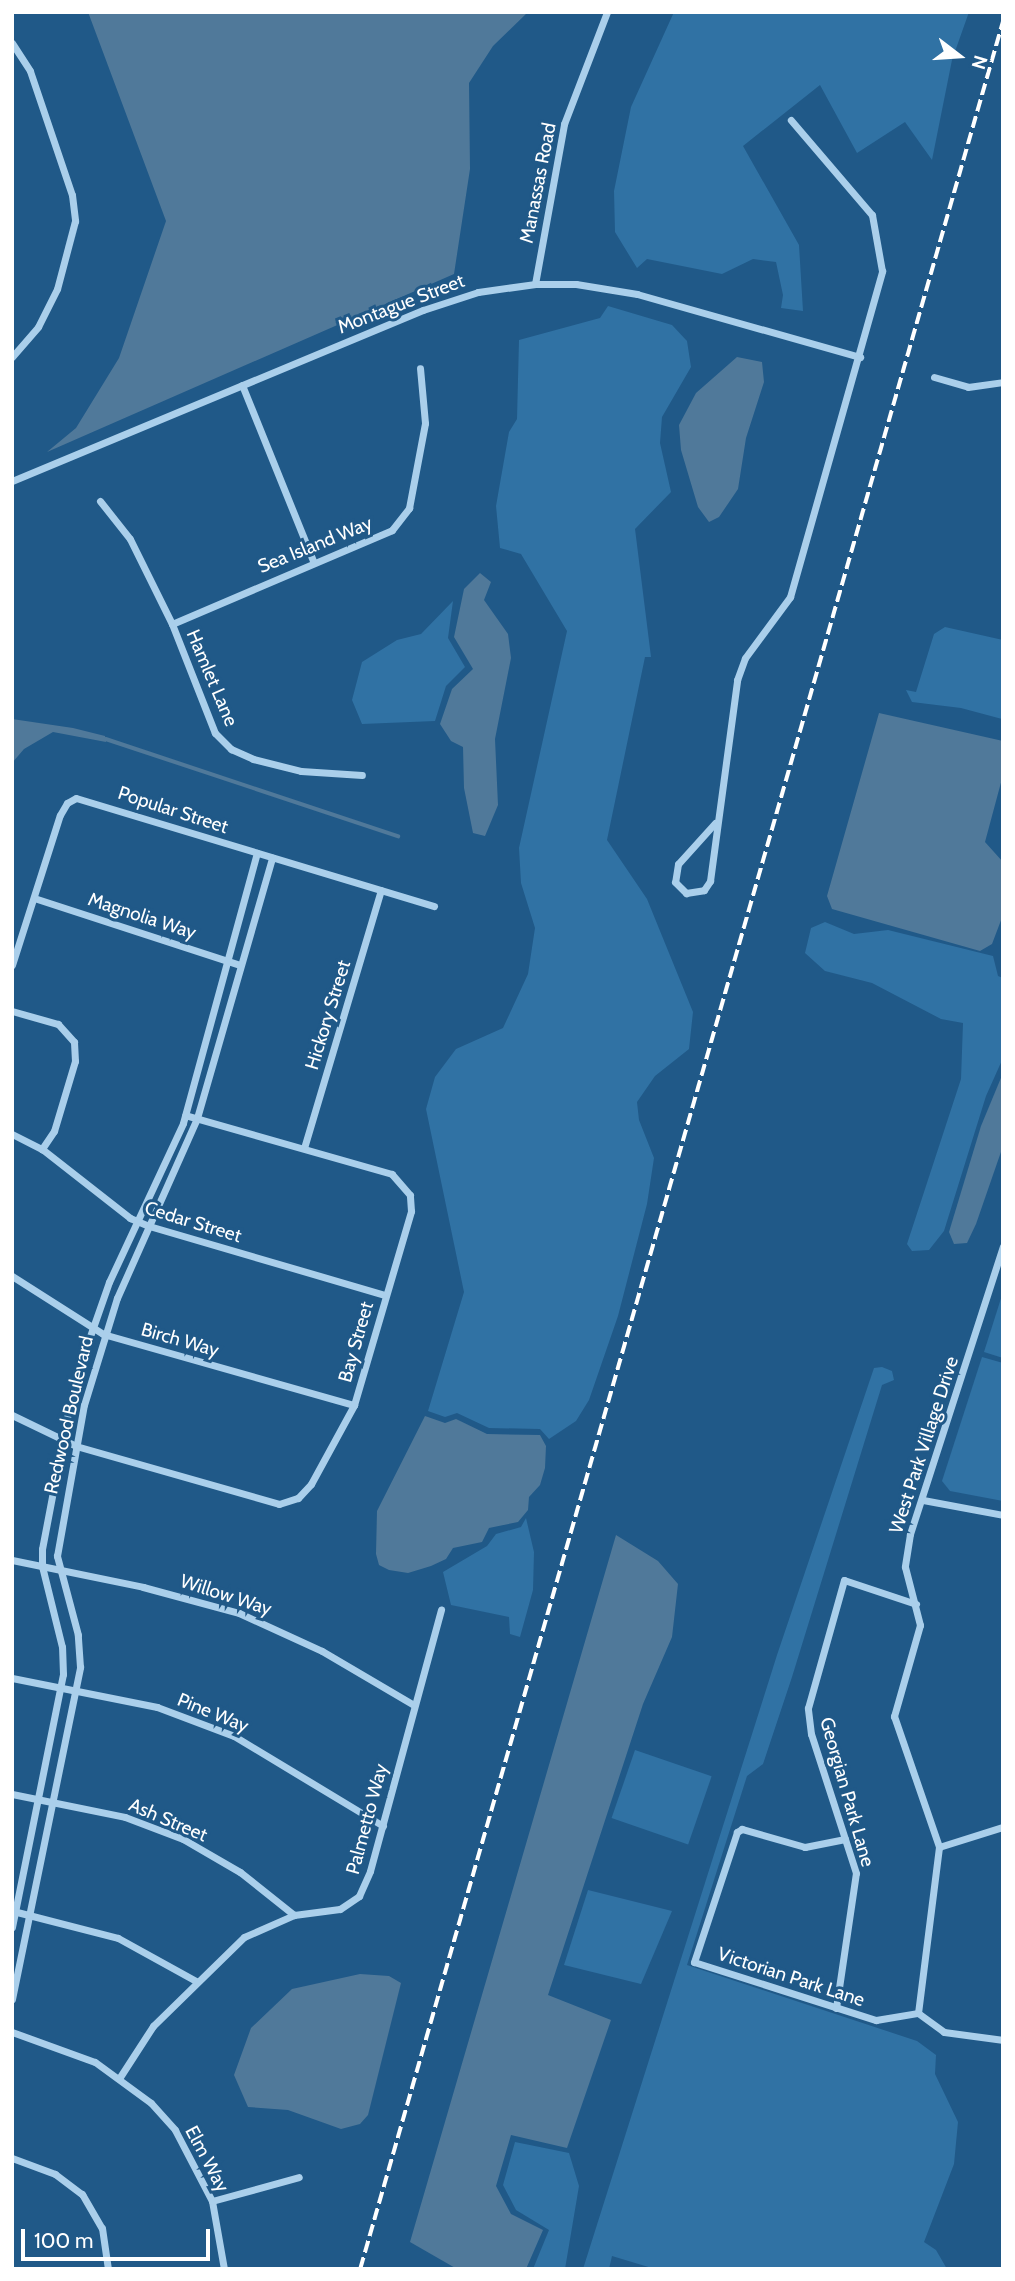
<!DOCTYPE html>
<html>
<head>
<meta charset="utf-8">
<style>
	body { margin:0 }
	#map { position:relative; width:1015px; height:2281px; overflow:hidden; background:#205988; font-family:Cabin,sans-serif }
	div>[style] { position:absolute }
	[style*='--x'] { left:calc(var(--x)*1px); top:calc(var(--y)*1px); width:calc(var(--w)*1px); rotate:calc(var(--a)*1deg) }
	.green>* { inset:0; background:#3072a4; transform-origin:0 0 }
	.water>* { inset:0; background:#50799a }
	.stream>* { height:3.5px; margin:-1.75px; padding:0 1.75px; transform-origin:1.75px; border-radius:1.75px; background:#50799a }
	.minor>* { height:7px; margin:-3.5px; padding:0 3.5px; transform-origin:3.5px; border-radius:3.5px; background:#aacfeb }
	.rail>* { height:3.5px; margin-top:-1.75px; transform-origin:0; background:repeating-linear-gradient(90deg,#fff 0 12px,transparent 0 17px) }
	span { translate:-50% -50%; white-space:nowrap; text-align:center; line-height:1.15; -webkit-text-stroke:6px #205988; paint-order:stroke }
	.street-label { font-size:19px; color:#fff }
	.frame { position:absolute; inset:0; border:14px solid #fff; pointer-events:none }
	.north { position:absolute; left:924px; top:21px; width:70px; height:70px; -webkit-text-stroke:5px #205988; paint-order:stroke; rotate:107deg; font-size:19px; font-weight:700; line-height:28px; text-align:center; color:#fff }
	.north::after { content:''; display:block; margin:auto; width:24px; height:32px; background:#fff; clip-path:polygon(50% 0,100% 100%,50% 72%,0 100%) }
	.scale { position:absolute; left:21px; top:2229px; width:189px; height:32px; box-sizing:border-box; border:4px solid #fff; border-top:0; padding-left:9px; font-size:21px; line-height:24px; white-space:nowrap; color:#fff; -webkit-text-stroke:5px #205988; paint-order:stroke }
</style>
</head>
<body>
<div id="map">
	<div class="green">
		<i style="clip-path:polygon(674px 12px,969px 12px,952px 60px,932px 160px,905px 122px,857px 153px,820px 85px,743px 146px,799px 245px,803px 311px,781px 308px,783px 295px,776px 262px,753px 259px,722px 274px,647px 259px,637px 268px,615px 232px,614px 191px,631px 107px)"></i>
		<i style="clip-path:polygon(608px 306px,672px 325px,687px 341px,691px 367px,662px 417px,660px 443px,671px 492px,635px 529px,651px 657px,645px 657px,607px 840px,647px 899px,693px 1012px,689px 1049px,655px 1076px,637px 1102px,639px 1120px,654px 1158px,647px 1204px,618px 1316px,589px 1400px,576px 1421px,549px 1439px,540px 1429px,489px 1428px,457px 1413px,445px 1417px,428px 1411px,464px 1292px,426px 1109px,435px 1077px,456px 1049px,503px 1028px,528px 974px,535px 928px,521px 883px,519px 848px,567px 631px,521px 554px,500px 548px,496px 506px,509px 432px,517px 419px,519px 340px,600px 318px)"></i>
		<i style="clip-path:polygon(453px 601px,448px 638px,465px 667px,446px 686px,435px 721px,362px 724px,352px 700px,362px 662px,397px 640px,421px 634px)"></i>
		<i style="clip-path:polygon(945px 627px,1003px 640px,1002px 719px,961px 708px,912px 702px,906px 690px,916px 692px,934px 634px)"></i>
		<i style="clip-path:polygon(825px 922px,854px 934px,888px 930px,993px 956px,998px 976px,1003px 978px,1003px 1058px,986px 1096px,944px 1231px,929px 1250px,912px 1251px,907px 1244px,961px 1079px,963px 1023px,941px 1019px,872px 983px,825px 971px,805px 953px,811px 928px)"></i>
		<i style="clip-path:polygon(1003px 1292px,1003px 1358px,984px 1352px)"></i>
		<i style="clip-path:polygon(982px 1357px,1003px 1363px,1003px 1501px,950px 1491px,942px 1481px)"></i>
		<i style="clip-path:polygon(882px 1367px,892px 1371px,894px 1380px,882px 1385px,792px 1677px,763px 1764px,747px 1776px,687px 1965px,917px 2041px,936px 2055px,935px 2074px,958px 2122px,954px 2164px,924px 2242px,936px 2250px,947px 2269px,655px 2269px,612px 2256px,609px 2269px,583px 2269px,777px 1655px,874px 1368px)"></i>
		<i style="clip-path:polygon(526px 1518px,534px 1552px,533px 1590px,520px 1637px,510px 1634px,509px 1617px,451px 1605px,443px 1572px,487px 1546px,496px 1534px,521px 1527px)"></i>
		<i style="left:635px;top:1750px;width:81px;height:72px;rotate:19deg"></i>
		<i style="clip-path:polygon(588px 1890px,672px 1911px,641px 1984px,564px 1965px)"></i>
		<i style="clip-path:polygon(515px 2142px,569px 2153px,579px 2186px,565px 2269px,533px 2269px,549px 2230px,516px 2210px,503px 2185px)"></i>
	</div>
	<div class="water">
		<i style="clip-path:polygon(88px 12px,528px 12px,493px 46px,469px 83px,470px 169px,454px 274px,47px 452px,76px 428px,119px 358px,166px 221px)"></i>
		<i style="clip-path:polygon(737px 357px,762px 362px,764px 382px,746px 438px,738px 489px,719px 517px,709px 522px,698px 507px,681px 450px,679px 425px,696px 393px)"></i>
		<i style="clip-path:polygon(480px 573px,491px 582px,484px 600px,508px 634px,511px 658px,495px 739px,498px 805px,485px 836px,473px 833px,464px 788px,463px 747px,451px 741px,440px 724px,452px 689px,473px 669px,454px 637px,464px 589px)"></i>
		<i style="clip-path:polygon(879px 713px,1003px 741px,1003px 775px,985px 842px,1003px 862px,1003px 915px,992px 944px,980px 951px,832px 909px,827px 896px)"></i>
		<i style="clip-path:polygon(12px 719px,73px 728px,105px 736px,106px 742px,53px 732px,24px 749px,12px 763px)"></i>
		<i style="clip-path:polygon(1003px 1073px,1003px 1146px,976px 1224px,967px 1243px,954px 1244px,949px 1232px,981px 1126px)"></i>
		<i style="clip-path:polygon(425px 1416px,445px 1423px,456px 1419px,487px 1434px,540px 1435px,546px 1446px,545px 1468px,540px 1485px,529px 1497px,528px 1510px,518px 1522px,489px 1528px,482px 1542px,453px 1548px,446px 1559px,431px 1566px,408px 1573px,389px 1570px,379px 1565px,376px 1554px,377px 1511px)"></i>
		<i style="clip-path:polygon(616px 1535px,658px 1561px,678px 1584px,672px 1637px,643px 1704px,548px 1995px,611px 2020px,567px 2148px,511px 2135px,496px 2186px,511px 2214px,543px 2230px,526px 2269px,457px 2269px,410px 2242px)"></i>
		<i style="clip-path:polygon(360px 1974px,389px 1976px,401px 1983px,368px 2115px,360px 2124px,341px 2129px,288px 2110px,248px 2107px,234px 2075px,251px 2028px,292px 1989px)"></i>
	</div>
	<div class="stream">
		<i style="--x:106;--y:739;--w:308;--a:18.4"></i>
	</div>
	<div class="minor">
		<i style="--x:12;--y:43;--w:33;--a:57"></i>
		<i style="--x:30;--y:71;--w:131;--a:71.3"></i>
		<i style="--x:72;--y:195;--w:26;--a:83"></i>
		<i style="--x:75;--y:221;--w:70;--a:104.8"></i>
		<i style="--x:57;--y:289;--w:42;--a:116.6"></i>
		<i style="--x:38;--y:327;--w:40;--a:131"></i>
		<i style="--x:535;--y:284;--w:163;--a:-79.7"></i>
		<i style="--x:564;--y:124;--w:120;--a:-69"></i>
		<i style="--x:934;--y:377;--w:35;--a:16"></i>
		<i style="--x:968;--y:387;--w:35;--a:-8"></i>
		<i style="--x:242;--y:385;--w:190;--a:68"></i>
		<i style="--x:12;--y:481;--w:445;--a:-22.6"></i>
		<i style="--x:423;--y:310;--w:58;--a:-18.1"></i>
		<i style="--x:478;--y:292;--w:58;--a:-8"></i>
		<i style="--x:535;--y:284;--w:41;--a:0"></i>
		<i style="--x:576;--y:284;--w:62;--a:9.3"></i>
		<i style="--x:637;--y:294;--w:232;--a:15.8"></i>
		<i style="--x:100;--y:501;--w:48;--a:51.7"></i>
		<i style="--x:130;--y:539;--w:95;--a:63.7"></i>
		<i style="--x:172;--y:624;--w:117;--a:68.5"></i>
		<i style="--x:215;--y:733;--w:23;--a:45"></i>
		<i style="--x:231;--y:749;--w:24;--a:24"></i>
		<i style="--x:253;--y:759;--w:49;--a:14"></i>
		<i style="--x:301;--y:771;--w:61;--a:3.8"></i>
		<i style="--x:172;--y:624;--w:239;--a:-23.1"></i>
		<i style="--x:392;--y:530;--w:28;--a:-52"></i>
		<i style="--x:409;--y:508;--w:86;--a:-79.3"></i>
		<i style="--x:425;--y:423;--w:55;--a:-95.2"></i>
		<i style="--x:715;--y:823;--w:55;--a:132.1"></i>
		<i style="--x:678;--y:864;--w:18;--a:99"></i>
		<i style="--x:675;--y:882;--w:16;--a:45"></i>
		<i style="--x:686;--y:893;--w:18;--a:-9"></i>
		<i style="--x:704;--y:890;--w:11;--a:-56"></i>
		<i style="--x:710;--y:881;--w:203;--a:-82.3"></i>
		<i style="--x:737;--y:680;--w:23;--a:-70"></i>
		<i style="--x:745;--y:658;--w:76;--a:-53.6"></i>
		<i style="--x:790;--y:597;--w:339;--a:-74.2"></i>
		<i style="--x:882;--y:271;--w:57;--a:-100.1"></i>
		<i style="--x:872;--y:215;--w:125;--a:-130.5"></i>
		<i style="--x:34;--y:898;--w:217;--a:18"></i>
		<i style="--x:12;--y:965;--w:157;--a:-72.3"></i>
		<i style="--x:60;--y:815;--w:14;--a:-60"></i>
		<i style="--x:67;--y:803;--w:10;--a:-29"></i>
		<i style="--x:76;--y:798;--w:374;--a:16.8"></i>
		<i style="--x:12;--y:1011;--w:48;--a:15.8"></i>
		<i style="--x:58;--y:1024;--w:24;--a:48"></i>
		<i style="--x:74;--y:1042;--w:19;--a:87"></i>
		<i style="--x:75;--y:1061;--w:73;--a:106.7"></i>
		<i style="--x:54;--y:1131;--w:22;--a:124"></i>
		<i style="--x:12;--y:1134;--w:34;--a:27"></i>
		<i style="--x:42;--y:1149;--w:112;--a:38.1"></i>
		<i style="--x:130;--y:1218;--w:21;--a:23"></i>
		<i style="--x:149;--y:1226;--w:246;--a:16.3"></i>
		<i style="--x:304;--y:1148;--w:269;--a:-73.4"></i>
		<i style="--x:1003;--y:1246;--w:303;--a:107.9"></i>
		<i style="--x:910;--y:1534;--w:33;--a:99"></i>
		<i style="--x:905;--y:1567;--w:60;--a:75.5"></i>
		<i style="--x:920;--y:1625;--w:95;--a:105.9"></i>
		<i style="--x:894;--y:1716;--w:139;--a:71"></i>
		<i style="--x:939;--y:1847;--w:167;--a:97.2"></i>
		<i style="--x:918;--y:2013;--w:32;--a:36"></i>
		<i style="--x:944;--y:2032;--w:60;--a:7.7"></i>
		<i style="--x:12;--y:1276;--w:108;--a:32.5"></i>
		<i style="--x:103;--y:1334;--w:261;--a:15.8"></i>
		<i style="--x:12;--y:1415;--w:71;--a:25.8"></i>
		<i style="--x:76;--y:1446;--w:211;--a:15.9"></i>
		<i style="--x:279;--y:1504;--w:20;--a:-18"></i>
		<i style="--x:298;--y:1498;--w:19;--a:-47"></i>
		<i style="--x:311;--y:1484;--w:90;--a:-61.4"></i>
		<i style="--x:354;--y:1405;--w:202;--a:-73.6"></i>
		<i style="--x:411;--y:1211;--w:16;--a:-94"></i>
		<i style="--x:410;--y:1195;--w:28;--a:-131"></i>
		<i style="--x:392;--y:1174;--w:215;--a:-164.1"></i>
		<i style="--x:923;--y:1500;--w:81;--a:10.6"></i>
		<i style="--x:12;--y:1560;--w:134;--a:11.6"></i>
		<i style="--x:143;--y:1587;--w:99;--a:15.2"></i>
		<i style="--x:239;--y:1613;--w:91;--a:24.6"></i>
		<i style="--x:322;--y:1651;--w:107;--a:30.4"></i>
		<i style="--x:12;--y:1678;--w:148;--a:11.3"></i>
		<i style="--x:157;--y:1707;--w:82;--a:20.6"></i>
		<i style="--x:234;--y:1736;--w:174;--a:31.1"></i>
		<i style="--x:12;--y:1794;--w:115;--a:11.5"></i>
		<i style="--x:125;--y:1817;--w:62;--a:20.8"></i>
		<i style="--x:183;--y:1839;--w:66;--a:30.1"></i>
		<i style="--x:240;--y:1872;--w:69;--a:38.5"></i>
		<i style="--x:845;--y:1839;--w:41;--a:168.7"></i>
		<i style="--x:805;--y:1847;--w:66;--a:-164.1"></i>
		<i style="--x:742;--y:1829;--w:6;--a:149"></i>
		<i style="--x:737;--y:1832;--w:137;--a:108.3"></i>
		<i style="--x:694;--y:1962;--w:191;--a:17.7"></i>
		<i style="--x:876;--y:2020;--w:43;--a:-9.5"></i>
		<i style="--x:939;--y:1847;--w:67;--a:-17.4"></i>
		<i style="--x:13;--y:1911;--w:108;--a:14.4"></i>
		<i style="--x:118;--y:1938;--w:89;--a:28.9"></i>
		<i style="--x:12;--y:1927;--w:258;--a:-78.6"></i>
		<i style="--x:63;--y:1674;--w:27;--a:-92"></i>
		<i style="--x:62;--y:1647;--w:83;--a:-103.9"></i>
		<i style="--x:42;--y:1566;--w:17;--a:-90"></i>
		<i style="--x:42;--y:1549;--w:170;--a:-79.2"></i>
		<i style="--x:74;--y:1382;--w:106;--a:-70.7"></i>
		<i style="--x:109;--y:1282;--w:175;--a:-65"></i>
		<i style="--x:183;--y:1123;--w:280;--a:-74.7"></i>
		<i style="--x:12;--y:1999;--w:339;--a:-78.4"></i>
		<i style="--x:80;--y:1667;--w:32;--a:-94"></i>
		<i style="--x:78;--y:1635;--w:82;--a:-104.9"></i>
		<i style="--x:57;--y:1556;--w:153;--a:-79.9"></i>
		<i style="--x:84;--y:1405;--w:112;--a:-72.9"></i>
		<i style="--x:117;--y:1298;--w:197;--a:-66"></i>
		<i style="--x:197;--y:1118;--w:271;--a:-73.9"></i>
		<i style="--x:836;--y:2008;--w:136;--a:-81.6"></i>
		<i style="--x:856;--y:1873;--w:146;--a:-107.9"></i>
		<i style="--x:811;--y:1734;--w:26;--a:-97"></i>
		<i style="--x:808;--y:1708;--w:133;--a:-74.3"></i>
		<i style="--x:844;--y:1580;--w:76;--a:18.4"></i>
		<i style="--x:12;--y:2032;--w:88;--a:19.9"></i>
		<i style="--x:95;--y:2062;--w:69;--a:36.2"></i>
		<i style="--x:151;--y:2103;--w:36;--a:48"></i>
		<i style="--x:175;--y:2130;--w:80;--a:62.5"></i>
		<i style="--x:212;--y:2201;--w:69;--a:80"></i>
		<i style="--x:120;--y:2077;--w:61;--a:-57.1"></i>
		<i style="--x:153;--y:2026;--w:127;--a:-44.4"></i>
		<i style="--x:244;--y:1937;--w:55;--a:-23.7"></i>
		<i style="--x:294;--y:1915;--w:46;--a:-7.4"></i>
		<i style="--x:340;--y:1909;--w:23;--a:-34"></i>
		<i style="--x:359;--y:1896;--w:27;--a:-66"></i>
		<i style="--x:370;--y:1871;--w:271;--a:-74.8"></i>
		<i style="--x:12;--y:2158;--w:46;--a:20.4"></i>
		<i style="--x:55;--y:2174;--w:34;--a:37"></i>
		<i style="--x:82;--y:2194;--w:39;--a:60"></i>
		<i style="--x:102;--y:2228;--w:41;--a:81.7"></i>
		<i style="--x:212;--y:2201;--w:90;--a:-15.4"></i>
	</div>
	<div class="rail">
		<i style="--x:360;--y:2269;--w:2338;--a:-74.04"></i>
	</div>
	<div class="street-label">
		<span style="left:538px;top:183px;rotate:-79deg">Manassas Road</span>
		<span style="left:401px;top:304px;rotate:-21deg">Montague Street</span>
		<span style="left:315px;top:545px;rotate:-22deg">Sea Island Way</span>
		<span style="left:212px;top:678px;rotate:67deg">Hamlet Lane</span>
		<span style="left:173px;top:810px;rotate:18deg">Popular Street</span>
		<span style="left:142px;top:916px;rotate:18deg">Magnolia Way</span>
		<span style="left:328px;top:1015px;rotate:-73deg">Hickory Street</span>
		<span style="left:193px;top:1222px;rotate:17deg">Cedar Street</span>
		<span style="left:180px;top:1340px;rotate:16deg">Birch Way</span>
		<span style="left:356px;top:1342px;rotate:-74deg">Bay Street</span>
		<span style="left:69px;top:1415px;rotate:-77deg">Redwood Boulevard</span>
		<span style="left:924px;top:1445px;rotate:-72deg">West Park Village Drive</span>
		<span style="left:226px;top:1595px;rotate:18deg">Willow Way</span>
		<span style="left:213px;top:1713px;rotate:22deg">Pine Way</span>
		<span style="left:847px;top:1792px;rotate:74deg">Georgian Park Lane</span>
		<span style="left:367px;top:1819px;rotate:-75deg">Palmetto Way</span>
		<span style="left:168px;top:1820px;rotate:23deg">Ash Street</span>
		<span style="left:791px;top:1977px;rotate:18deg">Victorian Park Lane</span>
		<span style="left:207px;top:2159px;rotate:62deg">Elm Way</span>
	</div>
	<div class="frame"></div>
	<div class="north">N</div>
	<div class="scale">100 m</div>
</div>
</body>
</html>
